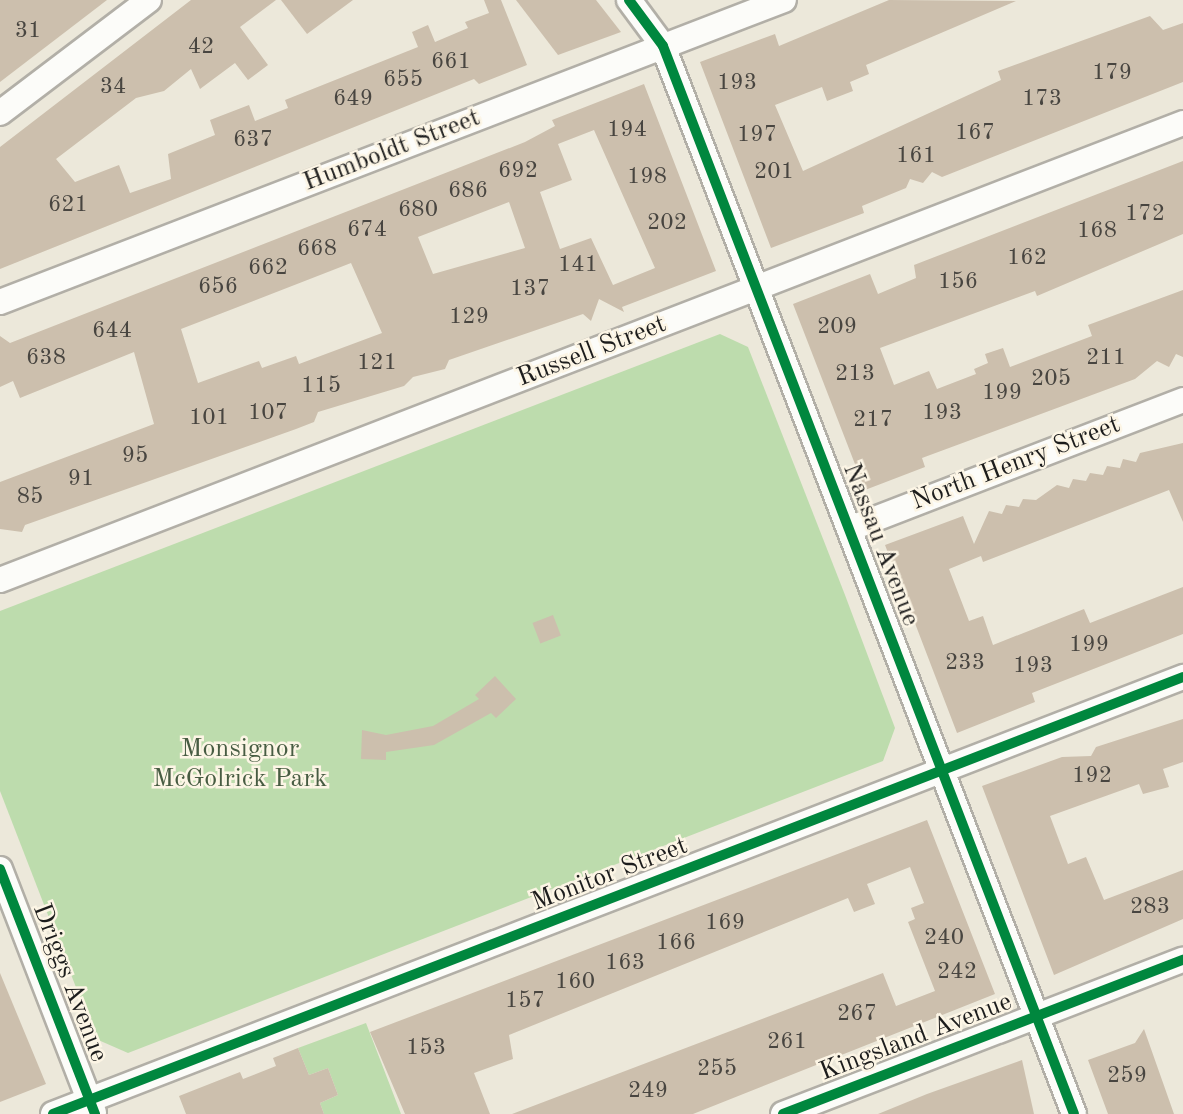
<!DOCTYPE html>
<html>
<head>
<meta charset="utf-8">
<style>
	body { margin:0 }
	#map { position:relative; width:1183px; height:1114px; overflow:hidden; background:#ece8da; font-family:"Old Standard TT",serif }
	div>[style] { position:absolute }
	[style*='--x'] { left:calc(var(--x)*1px); top:calc(var(--y)*1px); width:calc(var(--w)*1px); rotate:calc(var(--a)*1deg) }
	.green>* { inset:0; background:#bddcad }
	.building>* { inset:0; background:#ccbfad; transform-origin:0 0 }
	.roads { filter:drop-shadow(2px 0 #b2afa7) drop-shadow(-2px 0 #b2afa7) drop-shadow(0 2px #b2afa7) drop-shadow(0 -2px #b2afa7) }
	.minor>* { height:24px; margin:-12px; padding:0 12px; transform-origin:12px; border-radius:12px; background:#fcfcf9 }
	.cycleway>* { height:10px; margin:-5px; padding:0 5px; transform-origin:5px; border-radius:5px; background:#00873e }
	span { translate:-50% -50%; white-space:nowrap; text-align:center; line-height:1.15; -webkit-text-stroke:5px #fcf5e5; paint-order:stroke }
	.number-label { font-size:23px; color:#484540 }
	.number-label span { -webkit-text-stroke-width:0 }
	.street-label { font-size:26px; color:#1c1c1c }
	.park-label { font-size:26px; color:#475c42 }
</style>
</head>
<body>
<div id="map">
	<div class="green">
		<i style="clip-path:polygon(720px 334px,748px 347px,845px 595px,895px 728px,883px 761px,128px 1053px,96px 1039px,0 791px,0 611px)"></i>
		<i style="clip-path:polygon(366px 1023px,401px 1114px,324px 1114px,320px 1103px,338px 1095px,328px 1068px,309px 1075px,298px 1048px)"></i>
	</div>
	<div class="building">
		<i style="clip-path:polygon(0 0,107px 0,0 82px)"></i>
		<i style="clip-path:polygon(191px 0,276px 0,240px 27px,268px 65px,248px 80px,235px 63px,200px 89px,191px 69px,164px 91px,136px 98px,56px 159px,75px 182px,119px 165px,130px 193px,171px 179px,168px 154px,215px 135px,210px 120px,249px 105px,255px 121px,288px 108px,285px 100px,418px 47px,412px 32px,428px 25px,435px 42px,468px 28px,465px 22px,489px 13px,484px 0,501px 0,527px 65px,479px 84px,474px 79px,0 269px,0 147px)"></i>
		<i style="clip-path:polygon(281px 0,353px 0,307px 34px)"></i>
		<i style="clip-path:polygon(516px 0,596px 0,621px 32px,558px 55px)"></i>
		<i style="clip-path:polygon(889px 0,1016px 1px,866px 65px,869px 74px,850px 82px,853px 91px,827px 101px,822px 87px,775px 105px,803px 171px,1001px 80px,998px 71px,1150px 16px,1163px 30px,1183px 23px,1183px 82px,942px 177px,932px 172px,923px 183px,910px 179px,906px 188px,862px 206px,864px 213px,771px 248px,700px 62px,775px 34px,779px 46px)"></i>
		<i style="clip-path:polygon(evenodd,644px 84px,716px 271px,622px 307px,624px 312px,599px 299px,591px 321px,583px 314px,507px 340px,449px 360px,445px 369px,413px 377px,404px 386px,318px 412px,314px 422px,296px 429px,25px 525px,22px 532px,0 529px,0 482px,154px 424px,134px 352px,20px 398px,13px 381px,0 387px,0 336px,10px 343px,525px 142px,555px 126px,552px 120px,644px 84px,594px 130px,655px 268px,613px 285px,591px 238px,560px 249px,540px 192px,572px 180px,558px 144px,594px 130px,644px 84px,509px 202px,525px 248px,433px 274px,418px 237px,509px 202px,644px 84px,351px 263px,382px 333px,299px 364px,296px 356px,262px 368px,259px 361px,198px 383px,181px 329px,351px 263px)"></i>
		<i style="clip-path:polygon(1183px 161px,1183px 234px,1037px 296px,1035px 291px,880px 348px,894px 385px,929px 371px,937px 389px,976px 374px,974px 369px,988px 363px,985px 354px,1003px 348px,1010px 367px,1092px 336px,1088px 325px,1183px 290px,1183px 357px,1176px 354px,1169px 367px,1157px 361px,1135px 379px,922px 458px,925px 467px,865px 490px,793px 304px,870px 274px,878px 294px,916px 278px,914px 265px)"></i>
		<i style="clip-path:polygon(1183px 443px,1183px 522px,1169px 490px,983px 562px,981px 556px,949px 569px,969px 621px,983px 616px,993px 645px,1084px 609px,1090px 623px,1183px 587px,1183px 634px,1032px 693px,1035px 702px,957px 733px,885px 545px,963px 516px,974px 544px,989px 511px,1002px 514px,1006px 505px,1019px 507px,1023px 499px,1036px 500px,1057px 485px,1069px 488px,1073px 479px,1086px 481px,1090px 473px,1103px 475px,1107px 466px,1120px 468px,1123px 459px,1136px 462px,1140px 453px)"></i>
		<i style="left:553px;top:615px;width:22px;height:22px;rotate:69deg"></i>
		<i style="clip-path:polygon(495px 676px,516px 699px,496px 718px,491px 713px,434px 745px,386px 752px,386px 760px,361px 759px,362px 730px,386px 735px,433px 726px,479px 699px,475px 695px)"></i>
		<i style="clip-path:polygon(1183px 719px,1183px 762px,1163px 769px,1169px 787px,1143px 794px,1139px 784px,1050px 816px,1068px 864px,1086px 857px,1104px 900px,1183px 870px,1183px 919px,1054px 975px,982px 786px,1062px 757px,1091px 756px,1096px 747px)"></i>
		<i style="clip-path:polygon(927px 820px,995px 994px,693px 1114px,512px 1114px,883px 973px,896px 1006px,935px 991px,908px 922px,915px 919px,911px 908px,924px 903px,910px 867px,867px 884px,875px 904px,854px 912px,848px 898px,509px 1035px,513px 1059px,474px 1073px,490px 1114px,405px 1114px,370px 1032px)"></i>
		<i style="clip-path:polygon(0 973px,46px 1084px,0 1102px)"></i>
		<i style="clip-path:polygon(1144px 1029px,1174px 1114px,1108px 1114px,1088px 1060px,1135px 1043px)"></i>
		<i style="clip-path:polygon(298px 1048px,309px 1075px,328px 1068px,338px 1095px,320px 1103px,324px 1114px,186px 1114px,179px 1096px,240px 1072px,243px 1079px,276px 1066px,273px 1058px)"></i>
		<i style="clip-path:polygon(1022px 1060px,1034px 1114px,878px 1114px,927px 1094px)"></i>
	</div>
	<div class="roads">
		<div class="minor">
			<i style="--x:629;--y:0;--w:57;--a:53.5"></i>
			<i style="--x:663;--y:46;--w:1144;--a:68.95"></i>
			<i style="--x:0;--y:113;--w:187;--a:-37.2"></i>
			<i style="--x:0;--y:302;--w:840;--a:-21.07"></i>
			<i style="--x:849;--y:529;--w:358;--a:-21.1"></i>
			<i style="--x:0;--y:580;--w:1268;--a:-21.12"></i>
			<i style="--x:0;--y:869;--w:261;--a:68.9"></i>
			<i style="--x:53;--y:1114;--w:1212;--a:-21.14"></i>
			<i style="--x:783;--y:1114;--w:429;--a:-21.1"></i>
		</div>
	</div>
	<div class="cycleway">
		<i style="--x:629;--y:0;--w:57;--a:53.5"></i>
		<i style="--x:663;--y:46;--w:1144;--a:68.95"></i>
		<i style="--x:0;--y:869;--w:263;--a:68.8"></i>
		<i style="--x:53;--y:1114;--w:1212;--a:-21.14"></i>
		<i style="--x:783;--y:1114;--w:429;--a:-21.1"></i>
	</div>
	<div class="number-label">
		<span style="left:28px;top:31px">31</span>
		<span style="left:201px;top:47px">42</span>
		<span style="left:451px;top:62px">661</span>
		<span style="left:1112px;top:73px">179</span>
		<span style="left:403px;top:80px">655</span>
		<span style="left:737px;top:83px">193</span>
		<span style="left:113px;top:87px">34</span>
		<span style="left:353px;top:99px">649</span>
		<span style="left:1042px;top:99px">173</span>
		<span style="left:627px;top:130px">194</span>
		<span style="left:975px;top:133px">167</span>
		<span style="left:757px;top:135px">197</span>
		<span style="left:253px;top:140px">637</span>
		<span style="left:916px;top:156px">161</span>
		<span style="left:518px;top:171px">692</span>
		<span style="left:774px;top:172px">201</span>
		<span style="left:647px;top:177px">198</span>
		<span style="left:468px;top:191px">686</span>
		<span style="left:68px;top:205px">621</span>
		<span style="left:418px;top:210px">680</span>
		<span style="left:1145px;top:214px">172</span>
		<span style="left:667px;top:223px">202</span>
		<span style="left:367px;top:230px">674</span>
		<span style="left:1097px;top:231px">168</span>
		<span style="left:317px;top:249px">668</span>
		<span style="left:1027px;top:258px">162</span>
		<span style="left:578px;top:265px">141</span>
		<span style="left:268px;top:268px">662</span>
		<span style="left:958px;top:282px">156</span>
		<span style="left:218px;top:287px">656</span>
		<span style="left:530px;top:289px">137</span>
		<span style="left:469px;top:317px">129</span>
		<span style="left:837px;top:327px">209</span>
		<span style="left:112px;top:331px">644</span>
		<span style="left:46px;top:358px">638</span>
		<span style="left:1106px;top:358px">211</span>
		<span style="left:377px;top:363px">121</span>
		<span style="left:855px;top:374px">213</span>
		<span style="left:1051px;top:379px">205</span>
		<span style="left:321px;top:386px">115</span>
		<span style="left:1002px;top:393px">199</span>
		<span style="left:268px;top:413px">107</span>
		<span style="left:942px;top:413px">193</span>
		<span style="left:209px;top:418px">101</span>
		<span style="left:873px;top:420px">217</span>
		<span style="left:135px;top:456px">95</span>
		<span style="left:81px;top:479px">91</span>
		<span style="left:30px;top:497px">85</span>
		<span style="left:1089px;top:645px">199</span>
		<span style="left:965px;top:663px">233</span>
		<span style="left:1033px;top:666px">193</span>
		<span style="left:1092px;top:776px">192</span>
		<span style="left:1150px;top:907px">283</span>
		<span style="left:725px;top:923px">169</span>
		<span style="left:944px;top:938px">240</span>
		<span style="left:676px;top:943px">166</span>
		<span style="left:625px;top:963px">163</span>
		<span style="left:957px;top:972px">242</span>
		<span style="left:575px;top:982px">160</span>
		<span style="left:525px;top:1001px">157</span>
		<span style="left:857px;top:1014px">267</span>
		<span style="left:787px;top:1042px">261</span>
		<span style="left:426px;top:1048px">153</span>
		<span style="left:717px;top:1069px">255</span>
		<span style="left:1127px;top:1076px">259</span>
		<span style="left:648px;top:1091px">249</span>
	</div>
	<div class="street-label">
		<span style="left:392px;top:151px;rotate:-21deg">Humboldt Street</span>
		<span style="left:592px;top:352px;rotate:-21deg">Russell Street</span>
		<span style="left:1016px;top:464px;rotate:-21deg">North Henry Street</span>
		<span style="left:880px;top:545px;rotate:69deg">Nassau Avenue</span>
		<span style="left:610px;top:875px;rotate:-21deg">Monitor Street</span>
		<span style="left:69px;top:983px;rotate:69deg">Driggs Avenue</span>
		<span style="left:916px;top:1038px;rotate:-21deg">Kingsland Avenue</span>
	</div>
	<div class="park-label">
		<span style="left:240px;top:765px">Monsignor<br>McGolrick Park</span>
	</div>
</div>
</body>
</html>
